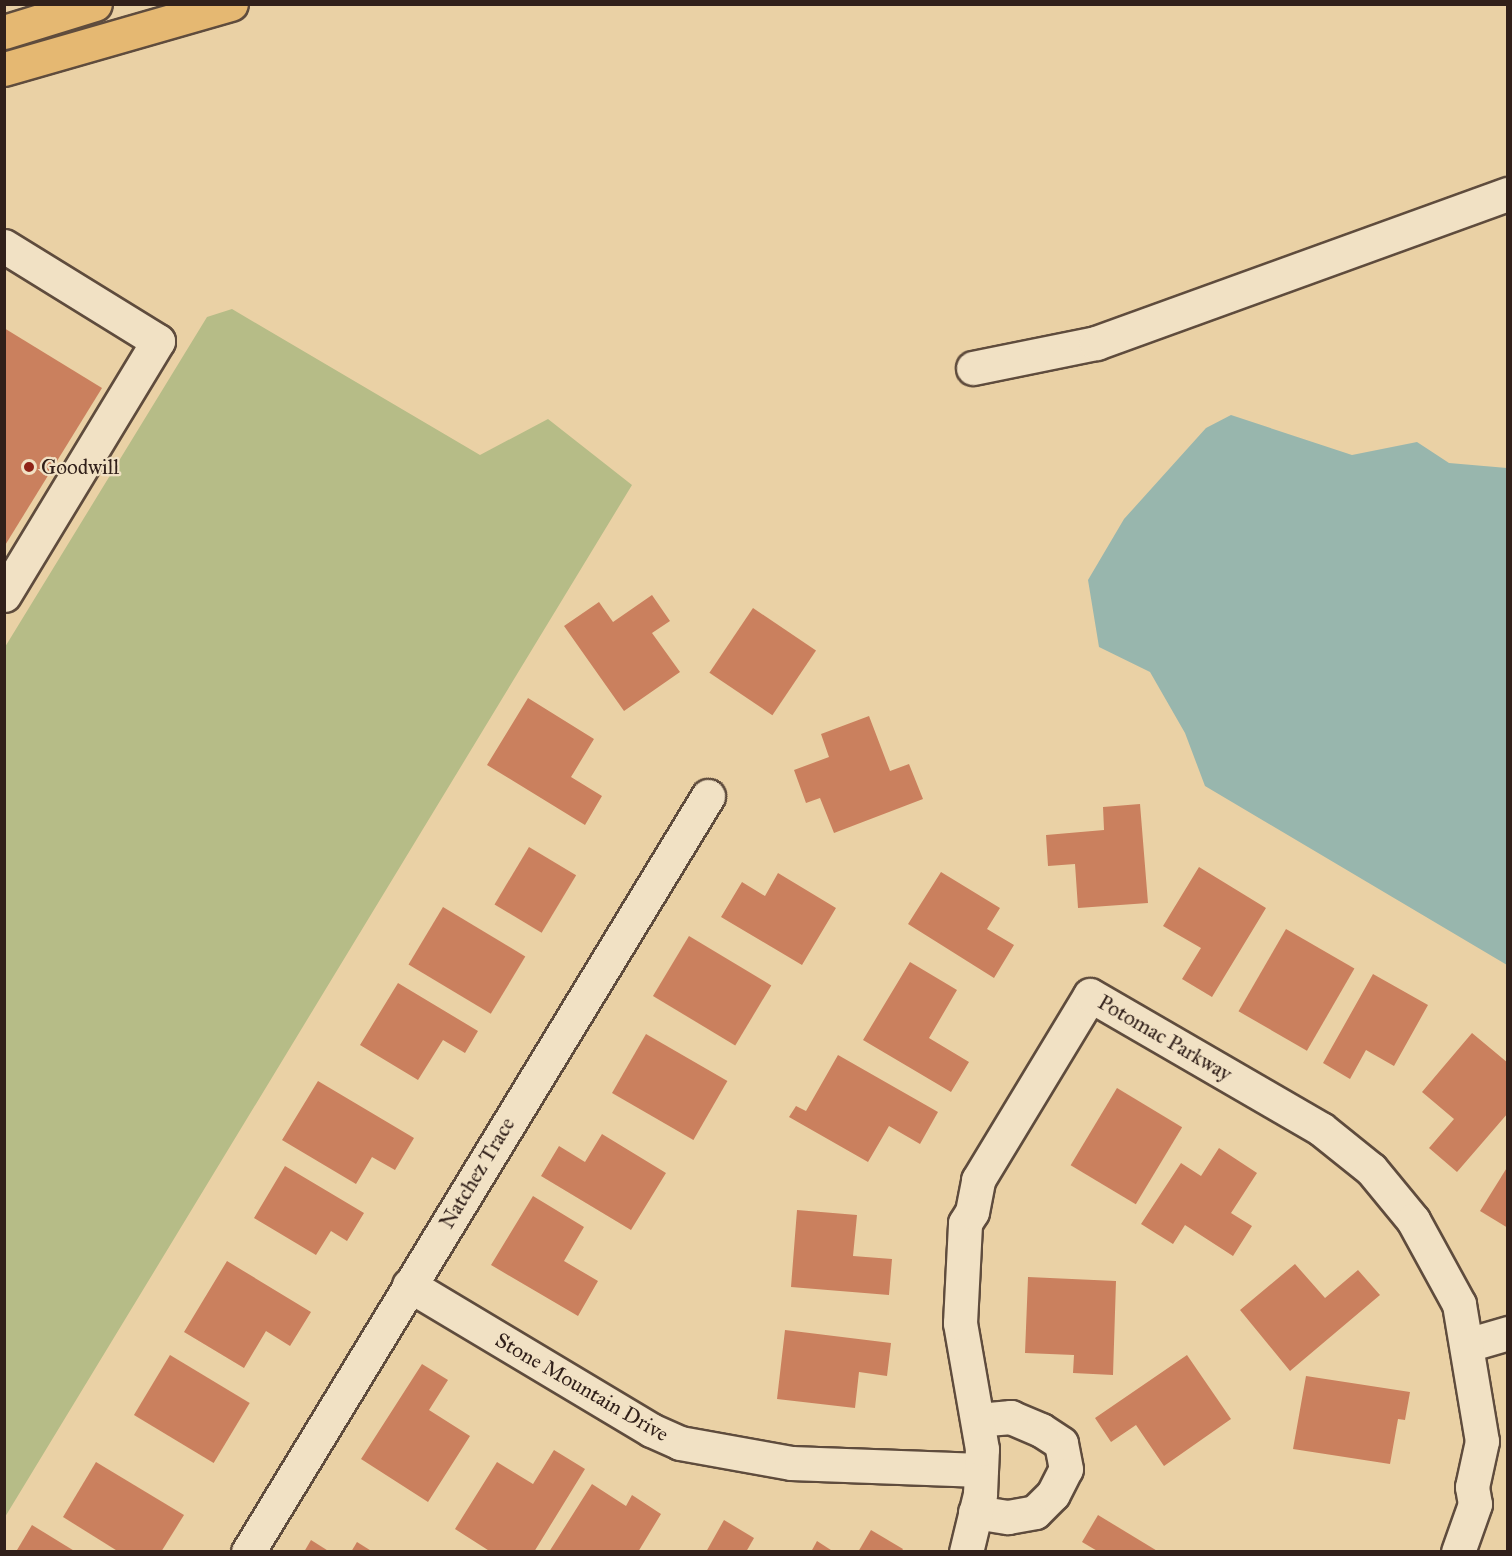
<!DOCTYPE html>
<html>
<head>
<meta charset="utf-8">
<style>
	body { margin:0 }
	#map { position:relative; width:1512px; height:1556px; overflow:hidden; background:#ead1a5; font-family:"IM FELL Great Primer",serif }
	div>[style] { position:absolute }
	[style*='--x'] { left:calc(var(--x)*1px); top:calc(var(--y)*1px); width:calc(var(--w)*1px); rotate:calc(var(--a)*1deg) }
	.green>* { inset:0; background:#b6bc87 }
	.water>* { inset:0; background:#98b6ad }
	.building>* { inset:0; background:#ca805e; transform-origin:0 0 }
	.roads { filter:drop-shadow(2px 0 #5f4c3d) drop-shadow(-2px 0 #5f4c3d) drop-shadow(0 2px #5f4c3d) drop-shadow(0 -2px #5f4c3d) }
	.minor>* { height:33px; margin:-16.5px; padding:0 16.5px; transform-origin:16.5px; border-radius:16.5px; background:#f1e1c4 }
	.major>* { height:33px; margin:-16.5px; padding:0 16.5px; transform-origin:16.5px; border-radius:16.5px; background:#e5b872 }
	.highway>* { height:33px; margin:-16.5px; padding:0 16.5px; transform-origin:16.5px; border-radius:16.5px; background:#e5b872 }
	.dots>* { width:16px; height:16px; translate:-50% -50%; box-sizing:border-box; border:3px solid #f1e1c4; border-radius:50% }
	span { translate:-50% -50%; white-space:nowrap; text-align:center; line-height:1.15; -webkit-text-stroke:4.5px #f1e1c4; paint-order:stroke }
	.poi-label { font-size:21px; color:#31201a }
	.left { translate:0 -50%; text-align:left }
	.street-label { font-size:21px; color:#31201a }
	.frame { position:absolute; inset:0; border:6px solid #31201a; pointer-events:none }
</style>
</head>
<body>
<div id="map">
	<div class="green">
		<i style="clip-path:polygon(232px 309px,480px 455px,548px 419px,632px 485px,5px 1517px,5px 647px,207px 317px)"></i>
	</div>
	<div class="water">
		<i style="clip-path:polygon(1231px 415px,1352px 455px,1417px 442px,1449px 463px,1507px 468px,1507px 965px,1205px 786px,1185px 733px,1150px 672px,1099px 647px,1088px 580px,1124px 519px,1206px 428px)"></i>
	</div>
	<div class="building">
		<i style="clip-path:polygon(4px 328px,102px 388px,4px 547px)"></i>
		<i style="clip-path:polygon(652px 595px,670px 621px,652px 633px,680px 672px,624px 711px,564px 626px,599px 602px,613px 622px)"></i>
		<i style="left:753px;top:608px;width:76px;height:78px;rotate:34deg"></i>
		<i style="clip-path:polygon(528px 698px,594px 739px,571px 777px,602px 796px,585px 825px,487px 765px)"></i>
		<i style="clip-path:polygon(869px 716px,890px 771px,909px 764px,923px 799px,834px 833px,820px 798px,806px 803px,794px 770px,829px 757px,821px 734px)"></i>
		<i style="clip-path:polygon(1140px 804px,1148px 903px,1078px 908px,1075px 864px,1048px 866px,1046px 835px,1104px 830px,1103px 807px)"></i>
		<i style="left:529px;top:847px;width:55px;height:67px;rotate:31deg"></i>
		<i style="clip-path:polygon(1199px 867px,1266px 908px,1212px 997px,1182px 979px,1201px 948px,1163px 926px)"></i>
		<i style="clip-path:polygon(941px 872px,1000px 908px,987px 929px,1014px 945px,994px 978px,908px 924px)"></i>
		<i style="clip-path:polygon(778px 873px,836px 908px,802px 965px,721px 917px,742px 882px,765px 896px)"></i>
		<i style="left:443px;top:907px;width:96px;height:67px;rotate:31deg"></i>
		<i style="left:1286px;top:929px;width:79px;height:95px;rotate:30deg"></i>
		<i style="left:689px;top:936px;width:96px;height:70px;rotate:31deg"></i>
		<i style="clip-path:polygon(910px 962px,957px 990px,929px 1038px,969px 1062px,951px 1092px,863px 1040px)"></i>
		<i style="clip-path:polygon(1373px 974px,1428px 1005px,1394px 1066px,1366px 1050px,1350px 1079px,1323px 1063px)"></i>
		<i style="clip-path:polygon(398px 983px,478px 1031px,465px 1053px,443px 1040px,418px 1080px,360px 1045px)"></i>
		<i style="clip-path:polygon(1472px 1033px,1508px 1063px,1508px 1113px,1457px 1172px,1429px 1148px,1454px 1119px,1422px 1092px)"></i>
		<i style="left:646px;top:1034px;width:94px;height:68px;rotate:30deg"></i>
		<i style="clip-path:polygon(838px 1055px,938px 1112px,920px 1144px,889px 1126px,868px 1162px,789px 1117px,796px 1106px,806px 1111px)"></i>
		<i style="clip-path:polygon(318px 1081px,414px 1138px,395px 1170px,372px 1157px,356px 1184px,282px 1140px)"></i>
		<i style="left:1117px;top:1088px;width:76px;height:90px;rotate:31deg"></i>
		<i style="clip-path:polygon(602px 1134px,666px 1173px,631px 1230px,541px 1176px,559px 1146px,585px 1162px)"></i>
		<i style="clip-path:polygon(1219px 1148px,1257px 1173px,1231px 1213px,1252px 1226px,1233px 1256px,1185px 1225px,1173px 1244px,1141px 1224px,1181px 1163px,1201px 1176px)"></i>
		<i style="clip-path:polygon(285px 1166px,364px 1213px,347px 1241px,331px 1231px,316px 1255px,254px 1218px)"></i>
		<i style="clip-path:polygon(1508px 1166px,1508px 1228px,1480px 1211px)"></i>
		<i style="clip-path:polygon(533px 1196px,584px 1227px,564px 1261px,598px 1281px,578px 1316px,491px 1265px)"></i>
		<i style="clip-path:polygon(797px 1210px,857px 1215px,853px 1256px,892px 1259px,889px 1295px,791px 1287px)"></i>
		<i style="clip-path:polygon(227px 1261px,311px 1312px,290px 1346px,266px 1331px,244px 1368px,184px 1332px)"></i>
		<i style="clip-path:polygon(1295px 1264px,1325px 1298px,1358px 1270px,1380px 1295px,1290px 1371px,1240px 1310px)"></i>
		<i style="clip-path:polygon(1028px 1277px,1116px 1281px,1113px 1375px,1073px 1373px,1074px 1355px,1025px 1353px)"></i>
		<i style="clip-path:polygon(785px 1330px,891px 1343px,887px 1376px,859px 1372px,855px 1408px,777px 1399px)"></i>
		<i style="left:170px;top:1355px;width:93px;height:70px;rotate:31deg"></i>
		<i style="clip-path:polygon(1187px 1355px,1231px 1419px,1164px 1466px,1136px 1425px,1111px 1442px,1095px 1418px)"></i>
		<i style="clip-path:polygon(422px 1364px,448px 1380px,429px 1410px,470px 1436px,428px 1502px,361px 1459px)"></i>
		<i style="clip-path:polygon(1306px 1376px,1410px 1392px,1405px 1420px,1398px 1419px,1390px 1464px,1293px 1449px)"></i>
		<i style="clip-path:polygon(554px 1450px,585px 1469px,534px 1552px,491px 1552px,455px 1529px,497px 1462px,533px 1484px)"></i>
		<i style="clip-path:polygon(96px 1462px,184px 1515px,161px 1552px,119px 1552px,63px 1517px)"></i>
		<i style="clip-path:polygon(592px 1484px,626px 1506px,632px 1495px,661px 1514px,638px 1552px,549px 1552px)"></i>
		<i style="clip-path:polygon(1098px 1515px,1159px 1552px,1099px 1552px,1082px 1542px)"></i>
		<i style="clip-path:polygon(724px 1520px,754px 1538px,746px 1552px,706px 1552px)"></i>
		<i style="clip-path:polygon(32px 1525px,76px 1552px,20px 1552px,17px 1550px)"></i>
		<i style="clip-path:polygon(871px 1530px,903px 1549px,901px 1552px,858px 1552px)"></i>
		<i style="clip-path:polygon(311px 1540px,330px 1552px,304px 1552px)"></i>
		<i style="clip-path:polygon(817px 1541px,834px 1552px,811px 1552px)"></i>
		<i style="clip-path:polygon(357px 1542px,373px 1552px,351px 1552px)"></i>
	</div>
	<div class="roads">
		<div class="minor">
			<i style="--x:4;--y:246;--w:181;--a:31.7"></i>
			<i style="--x:158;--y:341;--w:297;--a:121.2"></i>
			<i style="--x:973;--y:368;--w:126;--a:-11.5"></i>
			<i style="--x:1096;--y:343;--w:438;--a:-19.9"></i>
			<i style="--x:409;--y:1285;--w:282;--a:30.9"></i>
			<i style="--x:651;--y:1430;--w:32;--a:24"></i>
			<i style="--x:680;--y:1443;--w:113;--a:10.2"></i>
			<i style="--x:791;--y:1463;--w:190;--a:2.1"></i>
			<i style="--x:1467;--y:1345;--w:43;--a:-16.3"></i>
			<i style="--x:975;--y:1512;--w:33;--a:9"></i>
			<i style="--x:1008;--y:1517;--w:27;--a:-10"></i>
			<i style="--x:1035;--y:1512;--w:25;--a:-45"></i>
			<i style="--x:1053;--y:1494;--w:28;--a:-63"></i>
			<i style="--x:1066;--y:1469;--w:26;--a:-101"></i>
			<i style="--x:1061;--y:1443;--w:24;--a:-147"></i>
			<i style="--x:1041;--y:1430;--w:33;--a:-157"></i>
			<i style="--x:1011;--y:1417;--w:33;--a:175"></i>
			<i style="--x:248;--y:1552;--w:885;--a:-58.68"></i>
			<i style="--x:966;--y:1552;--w:60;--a:-76.4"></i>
			<i style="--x:980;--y:1494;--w:45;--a:-87.5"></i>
			<i style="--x:982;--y:1449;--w:128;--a:-99.9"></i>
			<i style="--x:960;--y:1323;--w:100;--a:-87.1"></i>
			<i style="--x:965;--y:1223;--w:13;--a:-58"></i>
			<i style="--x:972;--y:1212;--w:33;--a:-79"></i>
			<i style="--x:978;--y:1180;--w:216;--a:-58.8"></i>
			<i style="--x:1090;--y:995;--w:267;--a:30.1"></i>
			<i style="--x:1321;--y:1129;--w:64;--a:38.7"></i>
			<i style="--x:1371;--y:1169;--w:66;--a:50.5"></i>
			<i style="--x:1413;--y:1220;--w:96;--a:61.3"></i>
			<i style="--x:1459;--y:1304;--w:139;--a:80.5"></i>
			<i style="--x:1482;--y:1441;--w:47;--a:102.3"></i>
			<i style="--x:1472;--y:1487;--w:17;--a:80"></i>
			<i style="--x:1475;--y:1504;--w:51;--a:109.5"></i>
		</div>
		<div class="major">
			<i style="--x:4;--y:69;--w:236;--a:-16"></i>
		</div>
		<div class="highway">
			<i style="--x:4;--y:32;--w:95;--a:-17.1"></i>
		</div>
	</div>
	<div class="dots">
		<i style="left:29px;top:467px;background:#8f2418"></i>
	</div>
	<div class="poi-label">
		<span class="left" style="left:41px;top:467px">Goodwill</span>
	</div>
	<div class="street-label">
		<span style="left:1165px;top:1038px;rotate:30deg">Potomac Parkway</span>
		<span style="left:477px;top:1173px;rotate:-59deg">Natchez Trace</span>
		<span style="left:582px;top:1387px;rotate:30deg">Stone Mountain Drive</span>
	</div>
	<div class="frame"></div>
</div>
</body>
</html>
